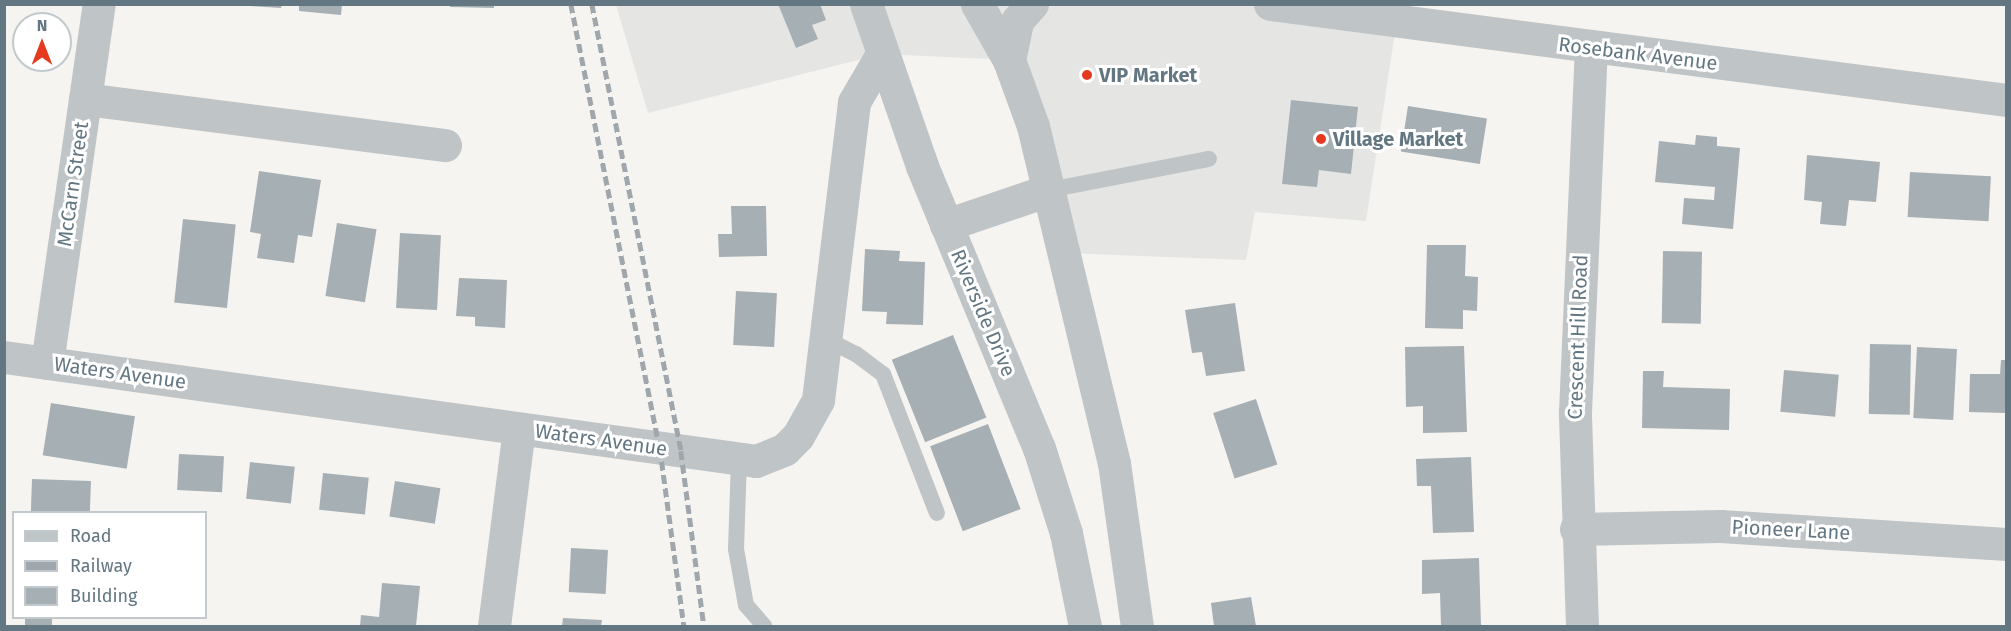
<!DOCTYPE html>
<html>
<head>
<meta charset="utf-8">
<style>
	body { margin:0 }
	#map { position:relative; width:2011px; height:631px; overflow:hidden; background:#f5f4f0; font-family:"Fira Sans",sans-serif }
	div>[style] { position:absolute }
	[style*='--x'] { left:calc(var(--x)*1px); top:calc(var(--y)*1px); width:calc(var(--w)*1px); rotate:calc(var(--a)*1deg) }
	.built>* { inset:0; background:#e5e6e4 }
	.building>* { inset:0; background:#a6afb3; transform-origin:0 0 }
	.service>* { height:16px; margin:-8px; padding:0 8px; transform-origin:8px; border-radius:8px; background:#bfc4c6 }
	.minor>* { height:33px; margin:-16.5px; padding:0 16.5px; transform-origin:16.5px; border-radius:16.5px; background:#bfc4c6 }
	.tertiary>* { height:33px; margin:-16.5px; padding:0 16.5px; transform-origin:16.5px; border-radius:16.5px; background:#bfc4c6 }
	.rail>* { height:4.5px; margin-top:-2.25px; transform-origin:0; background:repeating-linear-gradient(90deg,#a0a7ac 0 9px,transparent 0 13.5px) }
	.dots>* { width:16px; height:16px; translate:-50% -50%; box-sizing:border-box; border:3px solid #fff; border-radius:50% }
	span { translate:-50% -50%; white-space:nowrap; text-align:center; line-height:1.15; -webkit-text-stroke:6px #fff; paint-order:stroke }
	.street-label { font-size:20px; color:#637782 }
	.poi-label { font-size:20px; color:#637782; font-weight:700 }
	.left { translate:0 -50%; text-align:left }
	.frame { position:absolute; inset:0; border:6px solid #637782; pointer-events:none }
	.legend { position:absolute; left:12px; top:511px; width:195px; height:108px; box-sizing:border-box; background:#fff; border:2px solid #c1c9cd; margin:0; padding:8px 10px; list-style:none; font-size:18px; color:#637782 }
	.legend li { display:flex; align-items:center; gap:12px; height:30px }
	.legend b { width:30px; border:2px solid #c1c9cd }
	.north { position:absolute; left:12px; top:12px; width:60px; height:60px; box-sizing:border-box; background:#fff; border:2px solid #c1c9cd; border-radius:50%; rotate:0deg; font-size:16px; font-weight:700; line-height:24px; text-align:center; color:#637782 }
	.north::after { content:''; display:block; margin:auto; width:21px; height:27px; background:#e53a20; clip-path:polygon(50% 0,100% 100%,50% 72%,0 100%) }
</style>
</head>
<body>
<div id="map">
	<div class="built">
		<i style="clip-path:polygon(1270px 4px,1395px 33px,1366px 221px,1255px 212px,1246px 260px,1064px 253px,1009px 60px,882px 54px,648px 113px,616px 5px)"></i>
	</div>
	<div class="building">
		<i style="clip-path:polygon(250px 4px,282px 4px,281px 8px,250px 6px)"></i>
		<i style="clip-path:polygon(299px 4px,342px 4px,341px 15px,299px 11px)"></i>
		<i style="clip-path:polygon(450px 4px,494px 4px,494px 8px,450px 7px)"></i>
		<i style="clip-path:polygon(778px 4px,820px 4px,826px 20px,812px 25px,818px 39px,796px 48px)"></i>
		<i style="clip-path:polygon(1291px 100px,1358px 107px,1351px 174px,1319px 170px,1317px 187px,1282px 184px)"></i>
		<i style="left:1408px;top:106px;width:80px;height:46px;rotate:9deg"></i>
		<i style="clip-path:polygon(1696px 135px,1717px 137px,1717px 146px,1740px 148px,1733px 229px,1682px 224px,1684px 198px,1714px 200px,1715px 187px,1655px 182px,1659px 141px,1695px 145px)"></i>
		<i style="clip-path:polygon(1807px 155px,1880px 162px,1876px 202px,1849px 200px,1846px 226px,1820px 224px,1822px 202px,1804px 200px)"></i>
		<i style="clip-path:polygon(259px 171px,321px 180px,312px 237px,298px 235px,294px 263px,257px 258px,261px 234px,250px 232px)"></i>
		<i style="left:1910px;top:172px;width:81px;height:45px;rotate:3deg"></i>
		<i style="clip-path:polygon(731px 206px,766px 206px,767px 256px,719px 257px,718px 234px,732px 234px)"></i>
		<i style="left:183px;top:219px;width:53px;height:84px;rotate:6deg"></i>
		<i style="left:337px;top:223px;width:40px;height:74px;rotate:9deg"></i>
		<i style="left:400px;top:233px;width:41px;height:75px;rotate:3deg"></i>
		<i style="clip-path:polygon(1427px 245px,1466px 245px,1465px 276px,1478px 277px,1477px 311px,1463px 310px,1463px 329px,1425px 328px)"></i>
		<i style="clip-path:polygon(865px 249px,900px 251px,899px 261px,925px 262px,923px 325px,886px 324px,887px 312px,862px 311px)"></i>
		<i style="left:1663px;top:251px;width:39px;height:72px;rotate:1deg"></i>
		<i style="clip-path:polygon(459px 278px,507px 280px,505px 328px,475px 326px,475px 317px,456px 316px)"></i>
		<i style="left:736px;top:291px;width:41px;height:54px;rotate:3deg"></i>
		<i style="clip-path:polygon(1235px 303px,1245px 371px,1206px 376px,1202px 352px,1192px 353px,1185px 310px)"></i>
		<i style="left:953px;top:335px;width:89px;height:66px;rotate:68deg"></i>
		<i style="left:1870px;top:344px;width:41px;height:70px;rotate:1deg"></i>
		<i style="clip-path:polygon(1464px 346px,1467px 432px,1423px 433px,1423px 406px,1406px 407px,1405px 347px)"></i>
		<i style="left:1917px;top:347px;width:40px;height:71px;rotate:3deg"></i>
		<i style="clip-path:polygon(2001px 360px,2006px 360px,2006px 413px,1969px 412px,1970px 374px,2000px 374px)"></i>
		<i style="left:1784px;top:370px;width:55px;height:42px;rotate:5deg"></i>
		<i style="clip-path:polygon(1643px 371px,1664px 371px,1663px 387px,1730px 389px,1729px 430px,1642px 428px)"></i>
		<i style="left:1256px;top:399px;width:69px;height:45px;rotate:72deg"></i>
		<i style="left:51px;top:403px;width:85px;height:53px;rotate:9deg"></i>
		<i style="left:988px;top:424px;width:91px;height:62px;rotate:69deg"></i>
		<i style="left:179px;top:454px;width:45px;height:36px;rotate:3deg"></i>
		<i style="clip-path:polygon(1471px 457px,1474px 532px,1433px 533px,1431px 486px,1417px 486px,1416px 459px)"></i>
		<i style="left:250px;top:462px;width:45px;height:37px;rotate:6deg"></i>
		<i style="left:323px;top:473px;width:46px;height:37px;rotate:6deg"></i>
		<i style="left:32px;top:479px;width:59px;height:33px;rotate:2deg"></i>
		<i style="left:395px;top:481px;width:46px;height:36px;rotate:9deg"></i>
		<i style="left:571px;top:548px;width:37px;height:44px;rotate:3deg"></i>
		<i style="clip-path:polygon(1479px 558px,1481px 626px,1441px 626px,1440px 593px,1422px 594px,1422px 560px)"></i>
		<i style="clip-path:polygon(382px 583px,420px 586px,416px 626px,360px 626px,361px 615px,379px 617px)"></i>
		<i style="clip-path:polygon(1251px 597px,1256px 626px,1214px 626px,1211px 603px)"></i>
		<i style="left:25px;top:618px;width:27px;height:8px"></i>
		<i style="clip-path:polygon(563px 618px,602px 620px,601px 626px,562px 626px)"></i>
	</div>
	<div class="service">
		<i style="--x:1049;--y:190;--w:163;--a:-11"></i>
		<i style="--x:826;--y:339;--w:34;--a:27"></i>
		<i style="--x:856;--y:354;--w:34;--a:37"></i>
		<i style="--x:883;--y:374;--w:149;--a:68.8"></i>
		<i style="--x:739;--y:459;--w:90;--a:91.9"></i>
		<i style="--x:736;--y:549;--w:57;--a:79.9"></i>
		<i style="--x:746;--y:605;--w:28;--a:49"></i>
	</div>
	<div class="minor">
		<i style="--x:85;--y:99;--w:363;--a:7.3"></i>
		<i style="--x:4;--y:357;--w:759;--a:7.87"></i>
		<i style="--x:756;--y:461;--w:31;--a:-22"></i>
		<i style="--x:785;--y:449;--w:18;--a:-45"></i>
		<i style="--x:798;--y:436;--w:41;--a:-60.9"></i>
		<i style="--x:818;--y:400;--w:300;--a:-83.1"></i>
		<i style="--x:854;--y:102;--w:56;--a:-59.7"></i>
		<i style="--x:47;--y:363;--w:363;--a:-81.8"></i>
		<i style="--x:1576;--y:529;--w:144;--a:-1.2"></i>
		<i style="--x:1720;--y:526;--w:287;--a:3.6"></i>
		<i style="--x:494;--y:626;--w:199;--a:-82.8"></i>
		<i style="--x:1582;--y:626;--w:214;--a:-91.9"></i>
		<i style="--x:1575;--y:412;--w:364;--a:-87.5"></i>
	</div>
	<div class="tertiary">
		<i style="--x:866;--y:4;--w:171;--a:70.9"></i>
		<i style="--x:922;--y:166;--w:305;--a:67.5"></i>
		<i style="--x:1039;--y:448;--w:89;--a:72.4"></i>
		<i style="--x:1066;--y:533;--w:95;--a:78.5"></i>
		<i style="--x:977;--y:4;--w:64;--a:60.3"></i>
		<i style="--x:1009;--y:60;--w:70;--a:70"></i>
		<i style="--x:1033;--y:126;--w:347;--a:76.5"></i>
		<i style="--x:1114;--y:463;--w:165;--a:82"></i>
		<i style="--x:1270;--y:4;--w:742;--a:7.43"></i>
		<i style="--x:1009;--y:60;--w:40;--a:-78"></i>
		<i style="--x:1017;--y:21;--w:23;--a:-49"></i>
		<i style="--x:946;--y:225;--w:109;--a:-18.8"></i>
	</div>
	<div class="rail">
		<i style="--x:571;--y:4;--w:453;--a:78.7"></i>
		<i style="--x:660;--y:448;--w:180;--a:82.3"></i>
		<i style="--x:592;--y:4;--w:456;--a:78.7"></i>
		<i style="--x:681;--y:451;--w:177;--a:82.5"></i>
	</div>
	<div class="dots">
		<i style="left:1087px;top:75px;background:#e53a20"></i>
		<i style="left:1321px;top:139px;background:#e53a20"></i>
	</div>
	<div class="street-label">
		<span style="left:1638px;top:54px;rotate:7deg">Rosebank Avenue</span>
		<span style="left:73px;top:184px;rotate:-82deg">McCarn Street</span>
		<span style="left:983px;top:313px;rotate:67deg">Riverside Drive</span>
		<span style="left:1578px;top:337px;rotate:-88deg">Crescent Hill Road</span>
		<span style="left:120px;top:373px;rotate:8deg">Waters Avenue</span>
		<span style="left:601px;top:440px;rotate:8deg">Waters Avenue</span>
		<span style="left:1791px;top:530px;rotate:3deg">Pioneer Lane</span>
	</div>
	<div class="poi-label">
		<span class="left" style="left:1099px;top:75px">VIP Market</span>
		<span class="left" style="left:1333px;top:139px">Village Market</span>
	</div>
	<div class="frame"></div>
	<ul class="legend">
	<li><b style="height:8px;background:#bfc4c6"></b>Road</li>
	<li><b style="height:8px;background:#a0a7ac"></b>Railway</li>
	<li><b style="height:16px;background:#a6afb3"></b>Building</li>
	</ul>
	<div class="north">N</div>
</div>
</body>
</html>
